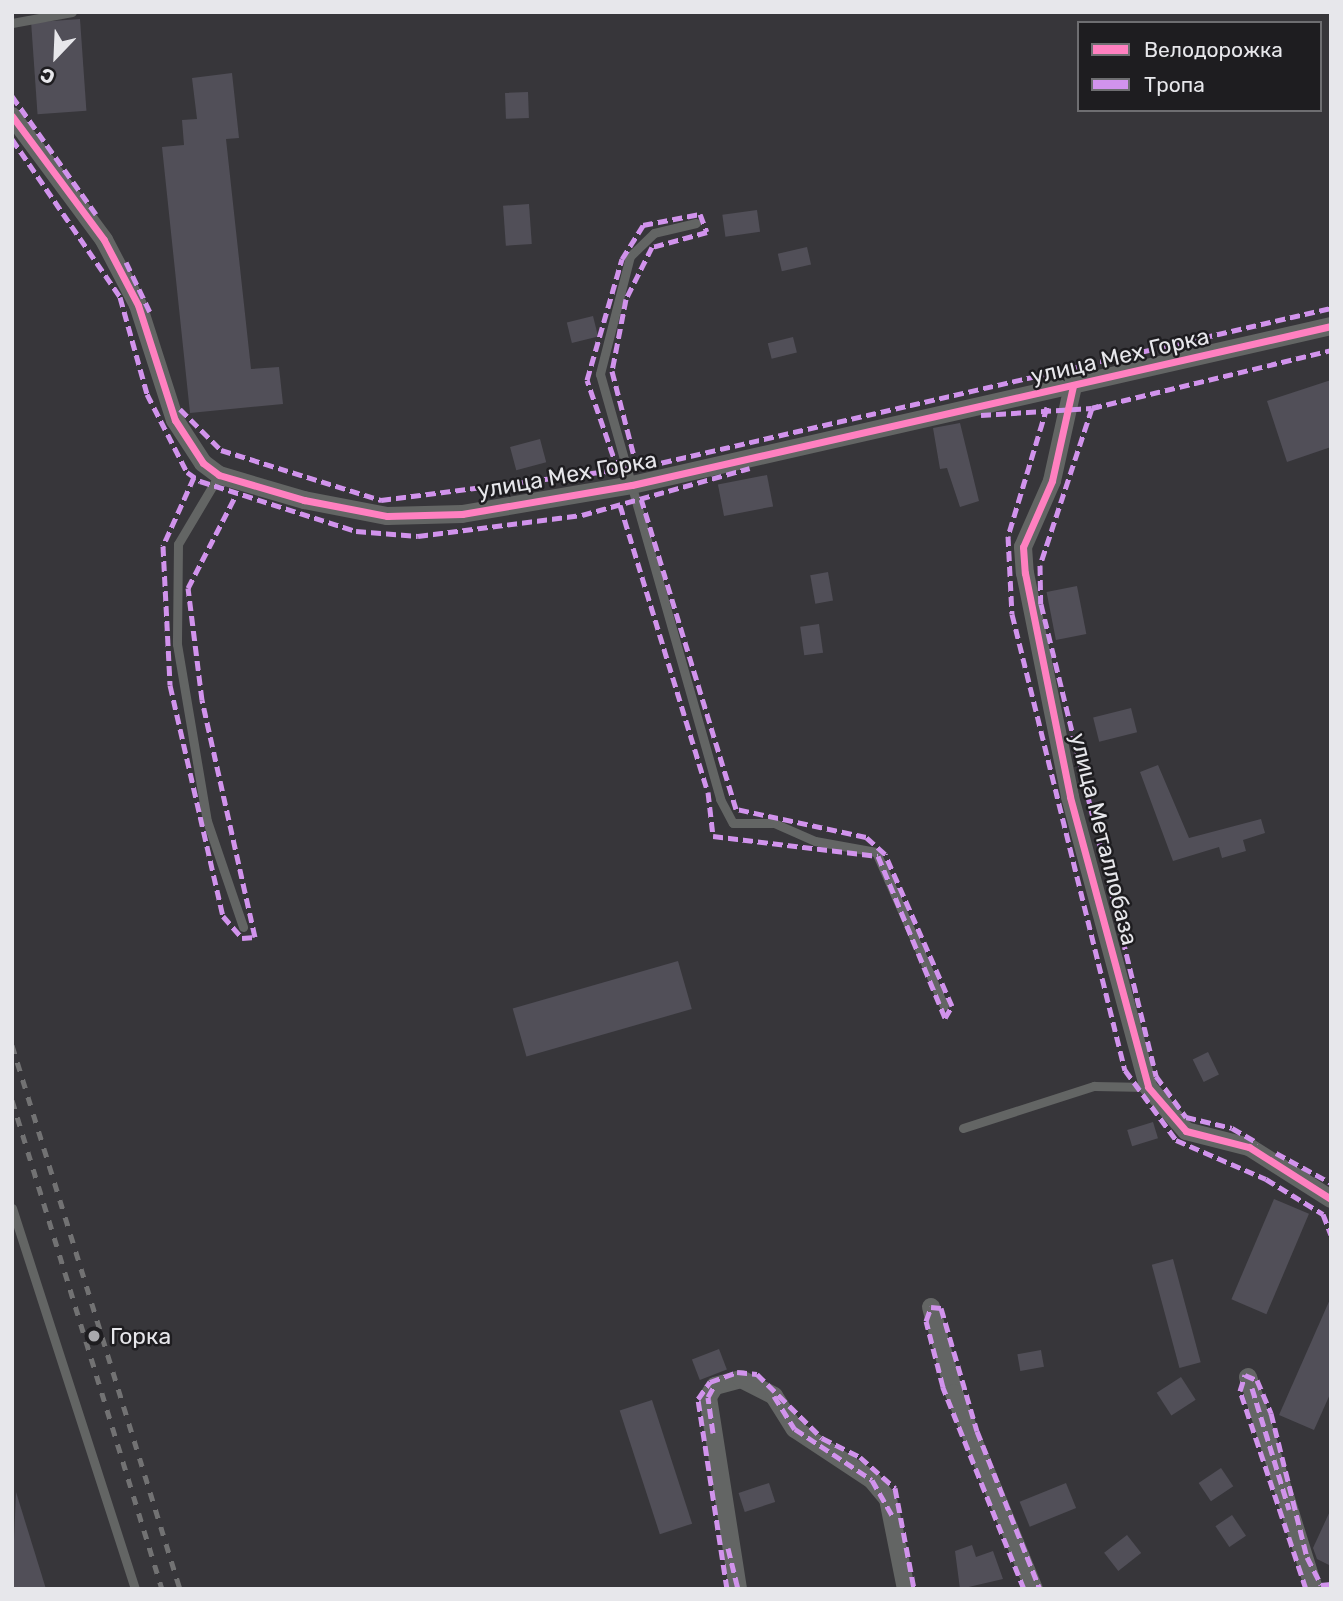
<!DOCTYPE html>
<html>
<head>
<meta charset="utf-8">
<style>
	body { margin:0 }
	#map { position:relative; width:1343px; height:1601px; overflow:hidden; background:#37363a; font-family:Rubik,sans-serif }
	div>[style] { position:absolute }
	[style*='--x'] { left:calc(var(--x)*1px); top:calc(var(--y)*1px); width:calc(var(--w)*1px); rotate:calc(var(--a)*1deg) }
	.building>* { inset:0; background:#514f58; transform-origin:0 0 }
	.service>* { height:9px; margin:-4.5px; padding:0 4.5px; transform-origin:4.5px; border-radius:4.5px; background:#636564 }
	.minor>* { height:18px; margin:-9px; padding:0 9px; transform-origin:9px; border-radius:9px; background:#636564 }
	.rail>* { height:5px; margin-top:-2.5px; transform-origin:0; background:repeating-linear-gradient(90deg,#727273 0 9px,transparent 0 18px) }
	.quiet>* { height:5px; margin-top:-2.5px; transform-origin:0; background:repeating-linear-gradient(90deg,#d193ec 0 10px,transparent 0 15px) }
	.cycleway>* { height:7px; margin:-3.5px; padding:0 3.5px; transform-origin:3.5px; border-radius:3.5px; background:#ff80c0 }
	.dots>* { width:19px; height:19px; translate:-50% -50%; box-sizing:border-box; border:4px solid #1e1d20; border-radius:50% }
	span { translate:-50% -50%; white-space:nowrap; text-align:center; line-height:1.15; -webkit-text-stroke:5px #1e1d20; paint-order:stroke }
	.street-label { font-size:23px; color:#e7e7eb }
	.poi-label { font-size:23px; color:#e7e7eb }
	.left { translate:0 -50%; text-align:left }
	.frame { position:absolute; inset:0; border:14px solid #e7e7eb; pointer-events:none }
	.legend { position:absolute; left:1077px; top:21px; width:245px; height:91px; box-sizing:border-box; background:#1e1d20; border:2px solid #6e6e71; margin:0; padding:9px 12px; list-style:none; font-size:21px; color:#e7e7eb }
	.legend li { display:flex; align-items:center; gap:14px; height:35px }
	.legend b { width:35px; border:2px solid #6e6e71 }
	.north { position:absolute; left:21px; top:21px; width:70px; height:70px; -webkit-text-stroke:5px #1e1d20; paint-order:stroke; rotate:203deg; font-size:19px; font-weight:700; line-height:28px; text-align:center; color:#e7e7eb }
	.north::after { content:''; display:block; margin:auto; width:24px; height:32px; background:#e7e7eb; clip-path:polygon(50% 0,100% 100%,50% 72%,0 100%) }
</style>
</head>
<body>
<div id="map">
	<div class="building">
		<i style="left:80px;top:19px;width:92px;height:49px;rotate:86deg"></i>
		<i style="clip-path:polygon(232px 73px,239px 138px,226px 139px,251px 369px,279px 367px,283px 404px,190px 413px,162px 147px,184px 145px,182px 120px,197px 119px,192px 78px)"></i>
		<i style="left:528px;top:92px;width:26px;height:23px;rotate:88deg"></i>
		<i style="left:529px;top:204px;width:40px;height:26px;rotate:86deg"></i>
		<i style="left:757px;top:210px;width:22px;height:35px;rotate:82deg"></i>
		<i style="left:807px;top:247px;width:18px;height:30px;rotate:77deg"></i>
		<i style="left:593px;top:316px;width:21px;height:27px;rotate:76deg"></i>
		<i style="left:793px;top:337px;width:16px;height:26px;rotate:76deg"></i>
		<i style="clip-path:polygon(1331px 380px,1331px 447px,1287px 462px,1267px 401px)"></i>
		<i style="clip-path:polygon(960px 423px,979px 501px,960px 507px,947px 468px,940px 469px,933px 428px)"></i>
		<i style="left:540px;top:439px;width:24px;height:31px;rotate:75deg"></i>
		<i style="left:767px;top:475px;width:32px;height:50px;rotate:79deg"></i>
		<i style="left:828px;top:572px;width:29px;height:18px;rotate:80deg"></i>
		<i style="left:1077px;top:586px;width:49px;height:31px;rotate:79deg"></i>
		<i style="left:819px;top:624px;width:29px;height:19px;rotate:82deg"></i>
		<i style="left:1131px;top:708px;width:25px;height:39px;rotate:76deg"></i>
		<i style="clip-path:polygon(1158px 765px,1189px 838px,1261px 819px,1265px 833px,1243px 840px,1246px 851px,1222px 858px,1219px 847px,1173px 861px,1140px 772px)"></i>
		<i style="left:678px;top:961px;width:50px;height:172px;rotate:74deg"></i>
		<i style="left:1208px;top:1052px;width:25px;height:17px;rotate:64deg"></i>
		<i style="left:1153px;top:1122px;width:17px;height:27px;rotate:73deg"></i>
		<i style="left:1274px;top:1199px;width:38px;height:109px;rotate:23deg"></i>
		<i style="left:1173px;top:1259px;width:107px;height:22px;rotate:75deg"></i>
		<i style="clip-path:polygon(1331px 1297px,1331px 1392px,1314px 1430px,1279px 1415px)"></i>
		<i style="left:719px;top:1349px;width:22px;height:29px;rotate:69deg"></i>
		<i style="left:1041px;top:1350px;width:17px;height:24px;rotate:80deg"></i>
		<i style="left:1181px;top:1377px;width:27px;height:29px;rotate:57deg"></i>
		<i style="left:652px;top:1400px;width:130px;height:34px;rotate:72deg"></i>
		<i style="left:1221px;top:1468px;width:22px;height:27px;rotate:56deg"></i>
		<i style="left:769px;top:1483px;width:20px;height:32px;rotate:72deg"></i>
		<i style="left:1066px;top:1483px;width:27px;height:50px;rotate:68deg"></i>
		<i style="clip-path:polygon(16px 1492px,46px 1589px,12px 1589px)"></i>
		<i style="clip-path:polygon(1331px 1509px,1331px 1566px,1317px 1559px,1313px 1548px)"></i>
		<i style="left:1232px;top:1515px;width:25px;height:20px;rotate:56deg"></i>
		<i style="left:1127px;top:1535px;width:23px;height:29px;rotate:52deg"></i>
		<i style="clip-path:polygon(972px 1545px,976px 1557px,993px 1551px,1003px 1579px,960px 1589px,955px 1551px)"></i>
	</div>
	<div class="service">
		<i style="--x:12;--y:23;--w:61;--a:-10.4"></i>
		<i style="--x:696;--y:223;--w:43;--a:166.6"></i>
		<i style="--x:654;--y:233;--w:33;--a:136"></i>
		<i style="--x:630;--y:256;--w:122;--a:104.3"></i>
		<i style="--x:600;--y:374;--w:442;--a:74.2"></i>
		<i style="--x:720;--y:799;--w:27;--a:62"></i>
		<i style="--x:733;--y:823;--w:41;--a:0"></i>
		<i style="--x:774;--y:823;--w:45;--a:23.7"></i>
		<i style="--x:815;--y:841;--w:62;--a:10.2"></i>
		<i style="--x:876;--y:852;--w:168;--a:66.2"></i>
		<i style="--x:219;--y:475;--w:80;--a:120.7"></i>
		<i style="--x:178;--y:544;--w:100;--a:90.6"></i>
		<i style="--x:177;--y:644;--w:180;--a:80.4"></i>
		<i style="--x:207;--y:821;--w:112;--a:71.2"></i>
		<i style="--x:963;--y:1128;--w:138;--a:-17.8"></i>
		<i style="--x:1094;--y:1086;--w:54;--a:1.1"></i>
		<i style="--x:12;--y:1208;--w:400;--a:72.1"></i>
	</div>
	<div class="minor">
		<i style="--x:12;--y:116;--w:154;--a:53.4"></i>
		<i style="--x:104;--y:240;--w:73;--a:62.4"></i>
		<i style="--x:138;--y:305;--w:121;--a:72.2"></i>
		<i style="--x:175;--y:420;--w:51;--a:56.9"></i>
		<i style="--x:203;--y:463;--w:20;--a:37"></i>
		<i style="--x:219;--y:475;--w:89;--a:16.4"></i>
		<i style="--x:304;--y:500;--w:85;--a:10.9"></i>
		<i style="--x:387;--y:516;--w:75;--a:-1.5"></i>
		<i style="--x:462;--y:514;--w:172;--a:-9.7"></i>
		<i style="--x:632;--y:485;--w:717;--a:-12.81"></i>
		<i style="--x:1073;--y:386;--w:97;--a:102.5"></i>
		<i style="--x:1052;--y:481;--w:72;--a:113.7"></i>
		<i style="--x:1023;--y:547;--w:26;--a:86"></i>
		<i style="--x:1025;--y:573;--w:228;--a:78.6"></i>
		<i style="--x:1070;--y:797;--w:300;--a:74.9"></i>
		<i style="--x:1148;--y:1087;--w:58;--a:49.2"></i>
		<i style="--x:1186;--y:1131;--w:65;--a:14.3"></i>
		<i style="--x:1249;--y:1147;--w:97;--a:32.4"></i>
		<i style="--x:931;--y:1307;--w:89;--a:75"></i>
		<i style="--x:954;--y:1393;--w:212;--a:67.8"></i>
		<i style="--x:1248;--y:1377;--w:222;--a:72.7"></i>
		<i style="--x:738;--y:1589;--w:194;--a:-98.9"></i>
		<i style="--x:708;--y:1397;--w:13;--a:-58"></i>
		<i style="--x:715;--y:1386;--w:27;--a:-15"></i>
		<i style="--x:741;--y:1379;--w:37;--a:27"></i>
		<i style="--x:774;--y:1396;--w:39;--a:58"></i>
		<i style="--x:795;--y:1429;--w:92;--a:33.5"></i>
		<i style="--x:872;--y:1480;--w:25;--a:50"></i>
		<i style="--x:888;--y:1499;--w:92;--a:78.7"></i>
	</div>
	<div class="rail">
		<i style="--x:12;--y:1045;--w:569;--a:72.84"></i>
		<i style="--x:12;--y:1100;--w:511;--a:72.95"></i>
	</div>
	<div class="quiet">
		<i style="--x:12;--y:96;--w:145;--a:54.6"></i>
		<i style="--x:12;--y:139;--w:191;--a:55.6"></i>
		<i style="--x:120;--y:297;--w:101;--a:74.4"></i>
		<i style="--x:147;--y:394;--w:88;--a:62.9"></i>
		<i style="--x:187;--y:472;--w:16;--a:35"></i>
		<i style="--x:200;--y:481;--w:164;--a:17.8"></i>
		<i style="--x:356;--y:531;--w:62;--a:4.6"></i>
		<i style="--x:418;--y:536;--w:165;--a:-7.3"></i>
		<i style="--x:582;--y:515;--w:174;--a:-15.6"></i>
		<i style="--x:126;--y:262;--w:55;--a:64.4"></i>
		<i style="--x:1099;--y:406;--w:7;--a:164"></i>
		<i style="--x:1092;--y:408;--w:165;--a:108.3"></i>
		<i style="--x:1040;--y:565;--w:39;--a:89"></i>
		<i style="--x:1041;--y:604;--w:486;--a:76.3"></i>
		<i style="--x:1156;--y:1076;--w:51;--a:53.8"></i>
		<i style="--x:1186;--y:1117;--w:47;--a:13.4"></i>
		<i style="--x:1232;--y:1128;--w:30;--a:30"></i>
		<i style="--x:1047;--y:407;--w:135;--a:106.8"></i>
		<i style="--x:1008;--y:536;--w:78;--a:87.1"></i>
		<i style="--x:1012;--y:614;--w:470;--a:76.1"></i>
		<i style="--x:1125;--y:1070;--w:87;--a:53.9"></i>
		<i style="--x:1176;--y:1140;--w:98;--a:23.4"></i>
		<i style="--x:1266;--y:1179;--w:67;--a:31.6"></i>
		<i style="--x:1323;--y:1214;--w:22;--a:69"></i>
		<i style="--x:180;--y:409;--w:58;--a:45"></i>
		<i style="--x:221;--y:450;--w:168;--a:17.4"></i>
		<i style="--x:381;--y:500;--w:268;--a:-7.3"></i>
		<i style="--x:647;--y:466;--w:702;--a:-13.01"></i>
		<i style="--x:981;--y:415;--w:111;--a:-3.6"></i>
		<i style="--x:1092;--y:408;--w:246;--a:-13.6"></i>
		<i style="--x:618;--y:470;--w:95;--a:-109"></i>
		<i style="--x:587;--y:380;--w:126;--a:-73.9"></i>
		<i style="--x:622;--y:259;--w:40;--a:-58"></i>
		<i style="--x:643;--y:225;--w:58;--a:-10.9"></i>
		<i style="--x:700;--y:214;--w:19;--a:69"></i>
		<i style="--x:707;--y:232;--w:57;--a:164.7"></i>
		<i style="--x:652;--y:247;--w:58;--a:116.6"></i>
		<i style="--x:626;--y:299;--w:73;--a:101"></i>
		<i style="--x:612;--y:371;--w:100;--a:75.5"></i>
		<i style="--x:194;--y:477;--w:76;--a:114.2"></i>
		<i style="--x:163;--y:546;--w:139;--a:87.1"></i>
		<i style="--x:170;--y:685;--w:237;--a:77.1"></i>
		<i style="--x:223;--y:916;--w:29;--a:49"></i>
		<i style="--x:242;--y:938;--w:13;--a:-4"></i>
		<i style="--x:255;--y:937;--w:243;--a:-102.6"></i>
		<i style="--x:202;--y:700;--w:113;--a:-97.1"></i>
		<i style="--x:188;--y:588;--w:105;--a:-62.7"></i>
		<i style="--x:620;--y:505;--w:300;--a:73"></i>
		<i style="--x:708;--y:792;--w:44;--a:83.5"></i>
		<i style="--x:713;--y:836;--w:166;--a:6.9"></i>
		<i style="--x:878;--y:856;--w:175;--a:67.5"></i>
		<i style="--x:945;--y:1018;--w:14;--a:-60"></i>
		<i style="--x:952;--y:1006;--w:166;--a:-113.8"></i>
		<i style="--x:885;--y:854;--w:25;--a:-138"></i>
		<i style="--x:866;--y:837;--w:133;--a:-167.8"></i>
		<i style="--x:736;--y:809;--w:324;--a:-107"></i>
		<i style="--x:1276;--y:1153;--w:63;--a:28.6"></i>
		<i style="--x:1252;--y:1388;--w:127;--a:73"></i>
		<i style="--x:774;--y:1396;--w:39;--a:58"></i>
		<i style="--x:795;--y:1429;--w:92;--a:33.5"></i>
		<i style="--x:872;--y:1480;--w:43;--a:60.4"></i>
		<i style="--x:713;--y:1433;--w:36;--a:-98"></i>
		<i style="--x:708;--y:1397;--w:13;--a:-61"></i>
		<i style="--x:728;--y:1548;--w:42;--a:76.3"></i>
		<i style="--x:727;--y:1589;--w:192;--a:-98.7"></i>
		<i style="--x:698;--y:1399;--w:21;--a:-55"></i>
		<i style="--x:710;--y:1382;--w:29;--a:-20"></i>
		<i style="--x:737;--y:1372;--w:20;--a:6"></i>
		<i style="--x:757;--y:1374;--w:91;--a:44.6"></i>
		<i style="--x:822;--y:1438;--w:42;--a:26.6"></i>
		<i style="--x:860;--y:1457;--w:47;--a:41.5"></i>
		<i style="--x:895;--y:1488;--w:103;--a:79.3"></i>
		<i style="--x:1024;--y:1589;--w:218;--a:-111.9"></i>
		<i style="--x:943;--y:1387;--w:68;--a:-104.4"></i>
		<i style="--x:926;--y:1321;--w:15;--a:-70"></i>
		<i style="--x:931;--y:1307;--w:10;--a:6"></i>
		<i style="--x:941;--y:1308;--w:128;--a:73.7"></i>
		<i style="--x:977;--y:1431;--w:170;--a:68.3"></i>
		<i style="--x:1306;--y:1589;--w:209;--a:-108.4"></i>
		<i style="--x:1240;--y:1391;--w:17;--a:-73"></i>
		<i style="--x:1245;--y:1375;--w:13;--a:23"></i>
		<i style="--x:1257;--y:1380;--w:36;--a:67"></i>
		<i style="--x:1271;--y:1413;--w:148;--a:76"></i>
		<i style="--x:1307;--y:1557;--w:31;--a:63"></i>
		<i style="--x:1321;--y:1585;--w:10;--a:-6"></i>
	</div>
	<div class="cycleway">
		<i style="--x:12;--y:116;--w:154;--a:53.4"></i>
		<i style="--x:104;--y:240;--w:73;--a:62.4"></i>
		<i style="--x:138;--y:305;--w:121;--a:72.2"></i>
		<i style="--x:175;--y:420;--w:51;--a:56.9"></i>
		<i style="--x:203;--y:463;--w:20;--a:37"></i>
		<i style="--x:219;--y:475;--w:89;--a:16.4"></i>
		<i style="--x:304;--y:500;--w:85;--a:10.9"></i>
		<i style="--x:387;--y:516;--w:75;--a:-1.5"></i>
		<i style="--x:462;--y:514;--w:172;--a:-9.7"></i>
		<i style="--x:632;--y:485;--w:717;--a:-12.81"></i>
		<i style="--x:1073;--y:386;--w:97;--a:102.5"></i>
		<i style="--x:1052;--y:481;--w:72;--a:113.7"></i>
		<i style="--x:1023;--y:547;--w:26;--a:86"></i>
		<i style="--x:1025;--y:573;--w:228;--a:78.6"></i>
		<i style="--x:1070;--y:797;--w:300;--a:74.9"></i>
		<i style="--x:1148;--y:1087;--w:58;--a:49.2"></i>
		<i style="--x:1186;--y:1131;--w:65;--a:14.3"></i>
		<i style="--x:1249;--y:1147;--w:97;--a:32.4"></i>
	</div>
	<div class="dots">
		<i style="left:94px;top:1336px;background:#a9a9ad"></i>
	</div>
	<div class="street-label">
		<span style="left:1120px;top:356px;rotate:-13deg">улица Мех Горка</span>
		<span style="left:567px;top:475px;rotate:-10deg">улица Мех Горка</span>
		<span style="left:1104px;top:839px;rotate:76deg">улица Металлобаза</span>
	</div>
	<div class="poi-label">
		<span class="left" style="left:110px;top:1336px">Горка</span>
	</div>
	<div class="frame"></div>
	<ul class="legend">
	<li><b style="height:9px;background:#ff80c0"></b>Велодорожка</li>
	<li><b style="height:9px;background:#d193ec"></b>Тропа</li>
	</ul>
	<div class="north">С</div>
</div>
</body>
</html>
